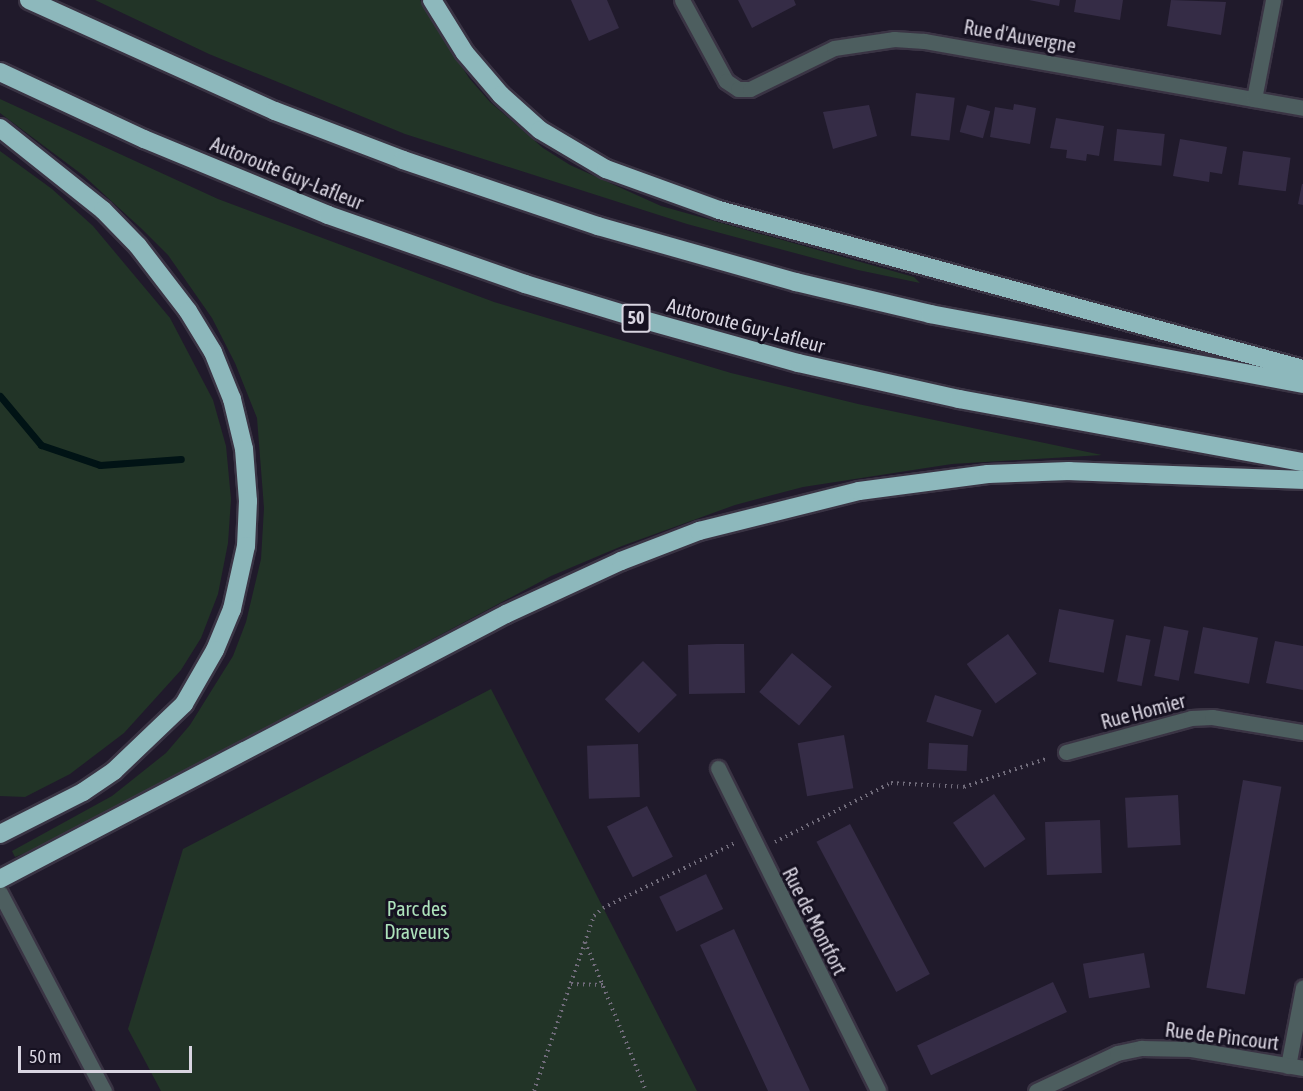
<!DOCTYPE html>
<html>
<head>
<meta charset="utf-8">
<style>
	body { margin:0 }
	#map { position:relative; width:1303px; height:1091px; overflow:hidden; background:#201a2b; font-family:"Asap Condensed",sans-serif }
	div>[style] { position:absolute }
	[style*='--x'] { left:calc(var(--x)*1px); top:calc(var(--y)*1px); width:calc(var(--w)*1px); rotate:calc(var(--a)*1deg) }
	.green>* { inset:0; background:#223427 }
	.stream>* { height:7px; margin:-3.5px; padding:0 3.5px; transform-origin:3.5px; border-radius:3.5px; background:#011315 }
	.building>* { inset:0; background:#352c46; transform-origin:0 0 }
	.path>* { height:4px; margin-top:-2px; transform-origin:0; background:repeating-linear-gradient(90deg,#716c7b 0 1.5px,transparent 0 6px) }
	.roads { filter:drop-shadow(2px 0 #3a3444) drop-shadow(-2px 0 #3a3444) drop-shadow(0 2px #3a3444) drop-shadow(0 -2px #3a3444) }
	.minor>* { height:15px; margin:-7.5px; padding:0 7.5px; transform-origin:7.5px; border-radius:7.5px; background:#4d5e5f }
	.tertiary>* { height:15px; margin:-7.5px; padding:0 7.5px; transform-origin:7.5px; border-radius:7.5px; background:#4d5e5f }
	.motorway>* { height:18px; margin:-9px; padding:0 9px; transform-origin:9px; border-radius:9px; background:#8db8bc }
	span { translate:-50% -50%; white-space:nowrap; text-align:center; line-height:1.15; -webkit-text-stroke:6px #161121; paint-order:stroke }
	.shield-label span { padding:2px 4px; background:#161121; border:2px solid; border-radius:4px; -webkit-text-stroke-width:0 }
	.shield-label { font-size:18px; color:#d9d5e1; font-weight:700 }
	.street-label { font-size:20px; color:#d9d5e1 }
	.park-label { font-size:20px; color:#ade2bb }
	.scale { position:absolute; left:18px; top:1046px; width:174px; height:27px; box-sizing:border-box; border:3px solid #d9d5e1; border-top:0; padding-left:8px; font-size:18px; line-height:21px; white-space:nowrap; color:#d9d5e1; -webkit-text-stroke:4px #161121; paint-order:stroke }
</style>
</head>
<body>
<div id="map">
	<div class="green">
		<i style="clip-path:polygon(95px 0,420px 0,469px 78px,490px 102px,543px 148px,570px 165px,661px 206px,914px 277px,920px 283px,858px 270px,687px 224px,405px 134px,209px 54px)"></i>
		<i style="clip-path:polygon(0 99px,218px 199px,494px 302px,731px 373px,858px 404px,1102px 455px,952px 464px,803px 487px,735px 505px,622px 546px,551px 576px,50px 843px,15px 857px,12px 851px,112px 796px,166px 753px,190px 725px,233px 656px,246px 622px,261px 559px,264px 508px,257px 418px,235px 363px,212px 318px,168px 255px,143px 230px,84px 176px,0 113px)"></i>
		<i style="clip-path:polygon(0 151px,52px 189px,93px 226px,170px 318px,213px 400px,226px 446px,231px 499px,228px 543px,218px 594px,201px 638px,181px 670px,124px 733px,70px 774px,25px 797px,0 796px)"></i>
		<i style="clip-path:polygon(491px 689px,697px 1091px,161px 1091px,128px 1029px,183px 849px)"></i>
	</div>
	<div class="stream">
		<i style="--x:0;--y:396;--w:64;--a:50.1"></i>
		<i style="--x:41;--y:445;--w:62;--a:18.7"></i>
		<i style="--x:100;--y:465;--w:81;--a:-4.2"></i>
	</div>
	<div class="building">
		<i style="clip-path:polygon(571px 0,607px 0,619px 28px,589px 41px)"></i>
		<i style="clip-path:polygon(738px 0,794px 0,796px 5px,752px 28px)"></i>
		<i style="clip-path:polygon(1029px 0,1060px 0,1059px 6px)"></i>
		<i style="clip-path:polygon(1076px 0,1123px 0,1120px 20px,1074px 12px)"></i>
		<i style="clip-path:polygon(1171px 0,1226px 2px,1221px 35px,1167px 26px)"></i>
		<i style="left:916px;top:93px;width:39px;height:43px;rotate:7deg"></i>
		<i style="clip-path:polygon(1014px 104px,1036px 108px,1030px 144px,990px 137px,995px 107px,1013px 110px)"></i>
		<i style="clip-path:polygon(869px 105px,877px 136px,833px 149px,823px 112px)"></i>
		<i style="left:967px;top:105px;width:24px;height:28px;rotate:15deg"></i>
		<i style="clip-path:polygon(1056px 118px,1104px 126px,1099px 156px,1087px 154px,1086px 161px,1066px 158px,1067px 150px,1050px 148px)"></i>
		<i style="left:1117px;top:129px;width:48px;height:32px;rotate:6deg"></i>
		<i style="clip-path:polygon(1180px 139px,1227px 147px,1222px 174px,1210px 172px,1209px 182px,1173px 176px)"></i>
		<i style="left:1243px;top:151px;width:48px;height:34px;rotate:8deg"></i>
		<i style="clip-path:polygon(1302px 184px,1303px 184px,1303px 205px,1298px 204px)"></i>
		<i style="left:1059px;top:609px;width:56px;height:54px;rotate:11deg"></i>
		<i style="left:1164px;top:626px;width:25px;height:51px;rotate:11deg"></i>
		<i style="left:1203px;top:627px;width:56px;height:47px;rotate:11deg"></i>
		<i style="left:1008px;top:634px;width:49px;height:51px;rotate:54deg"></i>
		<i style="left:1126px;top:635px;width:25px;height:47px;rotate:11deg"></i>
		<i style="clip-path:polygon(1275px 641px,1303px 646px,1303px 690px,1266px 683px)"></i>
		<i style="clip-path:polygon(716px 644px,744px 644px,745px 693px,689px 694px,688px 645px)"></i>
		<i style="left:792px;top:653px;width:52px;height:51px;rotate:40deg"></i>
		<i style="left:643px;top:661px;width:48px;height:54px;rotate:45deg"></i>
		<i style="left:935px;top:695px;width:49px;height:28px;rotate:18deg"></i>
		<i style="left:844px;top:735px;width:54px;height:47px;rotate:80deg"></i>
		<i style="left:929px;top:743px;width:39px;height:26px;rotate:3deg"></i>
		<i style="left:638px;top:744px;width:53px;height:51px;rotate:88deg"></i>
		<i style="left:1243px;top:780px;width:39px;height:211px;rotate:10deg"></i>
		<i style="left:994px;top:794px;width:55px;height:50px;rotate:55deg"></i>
		<i style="left:1178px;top:795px;width:50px;height:53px;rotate:87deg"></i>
		<i style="left:647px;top:806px;width:57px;height:45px;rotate:63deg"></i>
		<i style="left:1100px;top:820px;width:53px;height:55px;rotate:88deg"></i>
		<i style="left:850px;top:824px;width:170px;height:38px;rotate:62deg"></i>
		<i style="left:706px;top:874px;width:39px;height:52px;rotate:64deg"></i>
		<i style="clip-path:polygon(734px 929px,752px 968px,810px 1091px,768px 1091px,754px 1061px,700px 945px)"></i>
		<i style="left:1144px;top:953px;width:35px;height:62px;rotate:80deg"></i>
		<i style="left:1053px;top:982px;width:33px;height:150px;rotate:65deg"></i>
	</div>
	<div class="path">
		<i style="--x:775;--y:842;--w:130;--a:-27"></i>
		<i style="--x:891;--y:783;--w:73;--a:3.1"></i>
		<i style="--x:964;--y:787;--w:89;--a:-19"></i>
		<i style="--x:585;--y:942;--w:161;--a:67.7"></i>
		<i style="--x:571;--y:984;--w:32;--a:2"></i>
		<i style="--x:534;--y:1091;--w:185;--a:-71.1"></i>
		<i style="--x:594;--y:916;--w:12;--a:-42"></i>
		<i style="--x:603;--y:908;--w:147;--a:-26.2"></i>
	</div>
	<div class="roads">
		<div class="minor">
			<i style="--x:682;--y:0;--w:92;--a:61.5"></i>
			<i style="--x:726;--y:81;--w:14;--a:34"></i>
			<i style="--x:738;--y:89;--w:12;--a:0"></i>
			<i style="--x:750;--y:89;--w:93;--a:-26"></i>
			<i style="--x:834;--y:48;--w:61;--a:-8.5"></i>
			<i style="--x:894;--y:39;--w:30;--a:4"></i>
			<i style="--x:924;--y:41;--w:385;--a:10"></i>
			<i style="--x:1254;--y:99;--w:101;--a:-79.1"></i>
			<i style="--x:1066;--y:752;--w:130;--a:-15.2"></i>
			<i style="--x:1191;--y:718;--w:21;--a:-3"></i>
			<i style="--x:1212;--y:717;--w:92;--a:9.4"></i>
			<i style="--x:718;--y:768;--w:360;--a:63.6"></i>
			<i style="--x:1288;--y:1066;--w:80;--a:-79.2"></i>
			<i style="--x:1036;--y:1091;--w:89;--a:-25.1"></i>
			<i style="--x:1117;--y:1053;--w:25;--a:-12"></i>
			<i style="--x:1141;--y:1048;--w:50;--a:1.1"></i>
			<i style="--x:1191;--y:1049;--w:114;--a:9.6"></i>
		</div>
		<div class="tertiary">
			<i style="--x:0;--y:893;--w:224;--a:62.3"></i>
		</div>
		<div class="motorway">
			<i style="--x:29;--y:0;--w:270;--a:24.3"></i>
			<i style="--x:275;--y:111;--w:137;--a:20.9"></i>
			<i style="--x:403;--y:160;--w:206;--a:18.7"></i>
			<i style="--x:598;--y:226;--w:206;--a:15.8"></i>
			<i style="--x:796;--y:282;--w:138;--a:13.4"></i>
			<i style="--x:930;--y:314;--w:380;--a:10.6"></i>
			<i style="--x:432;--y:0;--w:62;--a:58.1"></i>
			<i style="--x:465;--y:53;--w:55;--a:49.4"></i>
			<i style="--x:501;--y:95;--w:52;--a:41.9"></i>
			<i style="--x:540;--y:130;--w:77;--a:30.6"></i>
			<i style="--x:606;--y:169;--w:120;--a:19.9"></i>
			<i style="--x:719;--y:210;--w:605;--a:15.23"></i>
			<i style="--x:0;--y:72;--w:159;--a:25"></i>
			<i style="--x:144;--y:139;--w:199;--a:22.4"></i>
			<i style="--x:328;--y:215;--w:209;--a:19.3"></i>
			<i style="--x:525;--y:284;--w:117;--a:16.9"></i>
			<i style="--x:637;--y:318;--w:167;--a:15.6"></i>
			<i style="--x:798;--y:363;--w:165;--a:12.6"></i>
			<i style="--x:959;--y:399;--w:350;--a:10.4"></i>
			<i style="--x:0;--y:128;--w:132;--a:38.5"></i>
			<i style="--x:103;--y:210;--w:50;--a:45.8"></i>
			<i style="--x:138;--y:246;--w:82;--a:52.4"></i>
			<i style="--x:188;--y:311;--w:48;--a:58.6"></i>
			<i style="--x:213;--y:352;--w:51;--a:68"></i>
			<i style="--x:232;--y:399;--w:51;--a:76.5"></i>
			<i style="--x:244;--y:449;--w:52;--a:85.6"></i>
			<i style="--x:248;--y:501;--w:45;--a:92.5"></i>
			<i style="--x:246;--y:546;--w:65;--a:102.5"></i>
			<i style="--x:232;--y:609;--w:44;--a:112.5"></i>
			<i style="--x:215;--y:650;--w:62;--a:119.9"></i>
			<i style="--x:184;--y:704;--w:97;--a:136.3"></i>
			<i style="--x:114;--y:771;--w:37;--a:146"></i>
			<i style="--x:83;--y:792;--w:93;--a:153.2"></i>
			<i style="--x:0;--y:879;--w:571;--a:-27.64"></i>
			<i style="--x:506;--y:614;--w:127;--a:-24.7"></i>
			<i style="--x:621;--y:561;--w:84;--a:-21"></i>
			<i style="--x:699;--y:531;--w:165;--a:-14"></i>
			<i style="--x:859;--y:491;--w:130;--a:-7.5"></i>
			<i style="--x:988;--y:474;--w:81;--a:-2.1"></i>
			<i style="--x:1069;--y:471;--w:234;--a:2.2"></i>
		</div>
	</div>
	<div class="shield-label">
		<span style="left:636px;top:318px">50</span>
	</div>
	<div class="street-label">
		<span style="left:1020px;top:36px;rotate:10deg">Rue d'Auvergne</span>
		<span style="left:287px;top:173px;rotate:22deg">Autoroute Guy-Lafleur</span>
		<span style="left:746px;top:325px;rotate:15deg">Autoroute Guy-Lafleur</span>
		<span style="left:1143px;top:711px;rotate:-15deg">Rue Homier</span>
		<span style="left:815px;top:921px;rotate:63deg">Rue de Montfort</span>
		<span style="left:1222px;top:1036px;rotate:7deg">Rue de Pincourt</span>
	</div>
	<div class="park-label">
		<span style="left:417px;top:920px">Parc des<br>Draveurs</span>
	</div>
	<div class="scale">50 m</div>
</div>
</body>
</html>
